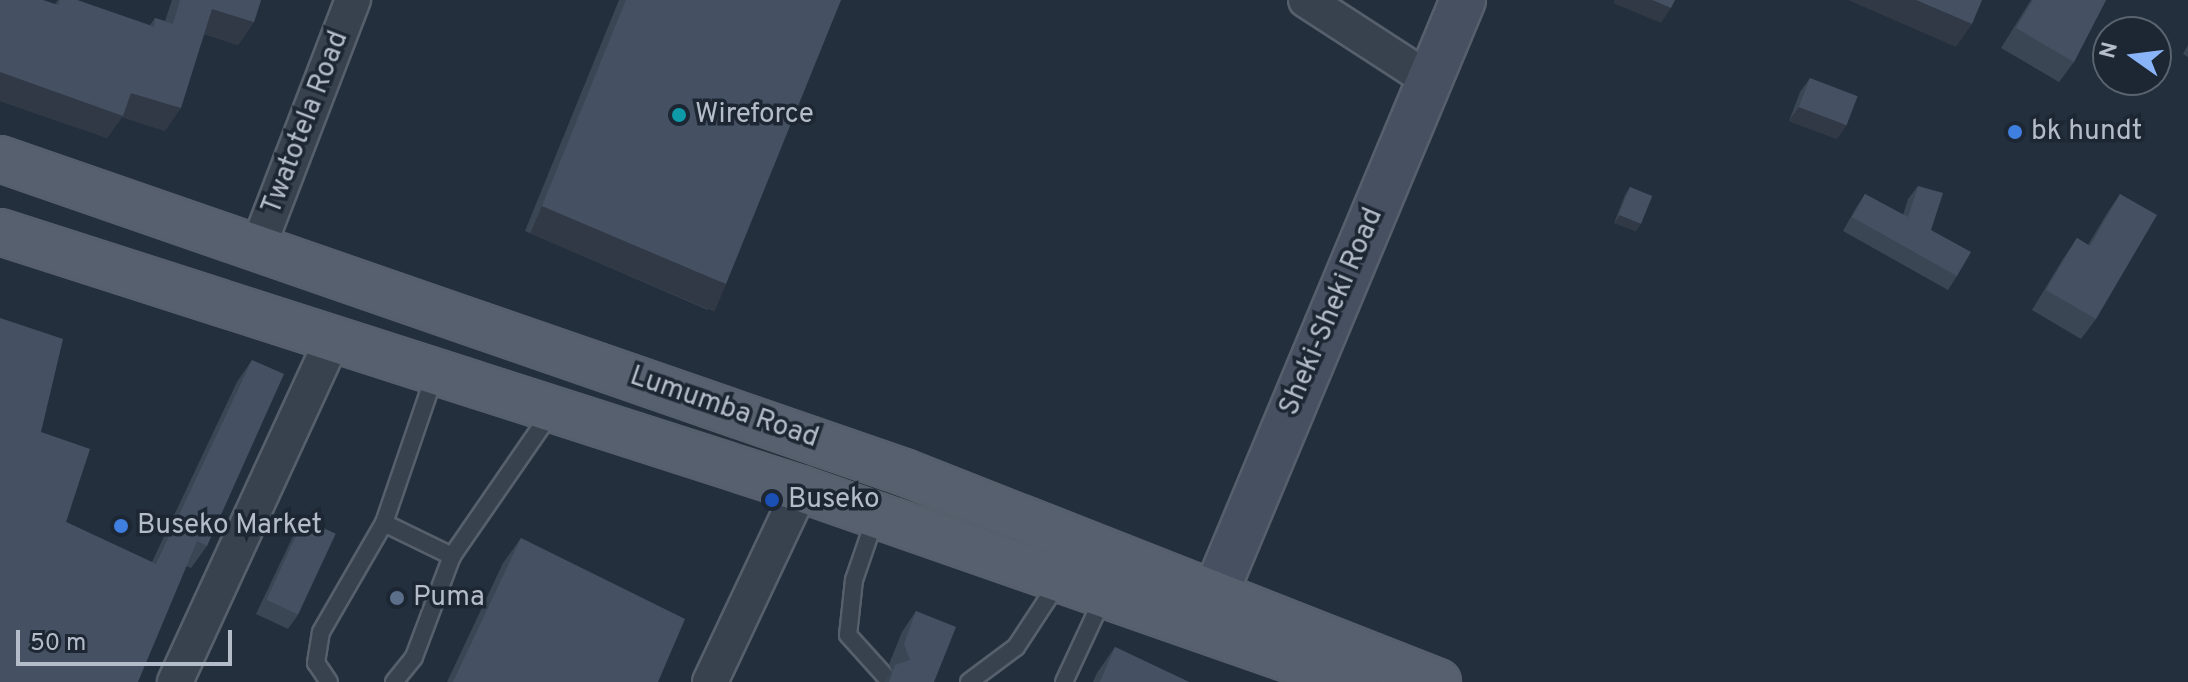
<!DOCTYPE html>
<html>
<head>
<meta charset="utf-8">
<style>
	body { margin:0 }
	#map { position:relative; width:2188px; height:682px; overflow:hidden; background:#242f3e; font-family:Overpass,sans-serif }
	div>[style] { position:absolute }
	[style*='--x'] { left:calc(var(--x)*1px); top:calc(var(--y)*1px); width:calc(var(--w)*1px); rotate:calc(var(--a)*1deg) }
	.roads { filter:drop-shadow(2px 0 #565f6c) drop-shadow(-2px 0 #565f6c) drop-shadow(0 2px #565f6c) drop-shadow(0 -2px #565f6c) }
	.lane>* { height:16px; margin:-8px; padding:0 8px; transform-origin:8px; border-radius:8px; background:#38414e }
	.street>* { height:34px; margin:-17px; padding:0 17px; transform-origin:17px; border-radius:17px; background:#38414e }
	.secondary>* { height:44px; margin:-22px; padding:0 22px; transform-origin:22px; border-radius:22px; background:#465061 }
	.primary>* { height:44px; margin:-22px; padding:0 22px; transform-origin:22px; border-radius:22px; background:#56606e }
	.wall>* { inset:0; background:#3b4654 }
	.shaded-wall>* { inset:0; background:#303945; transform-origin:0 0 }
	.building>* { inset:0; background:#455162; transform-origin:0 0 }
	.dots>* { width:22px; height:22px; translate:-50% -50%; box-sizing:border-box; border:4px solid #1d2633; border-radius:50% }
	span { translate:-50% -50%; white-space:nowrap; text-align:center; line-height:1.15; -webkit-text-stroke:7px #1d2633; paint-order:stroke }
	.poi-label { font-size:28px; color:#b4bcc9 }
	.left { translate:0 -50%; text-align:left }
	.street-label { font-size:28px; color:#b4bcc9 }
	.north { position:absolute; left:2092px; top:16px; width:80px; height:80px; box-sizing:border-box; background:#1d2633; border:2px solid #59626f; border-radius:50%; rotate:284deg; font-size:22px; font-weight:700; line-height:32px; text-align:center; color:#b4bcc9 }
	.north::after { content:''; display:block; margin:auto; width:28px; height:36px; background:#8ab4f8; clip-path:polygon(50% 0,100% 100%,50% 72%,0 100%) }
	.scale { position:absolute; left:16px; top:630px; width:216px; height:36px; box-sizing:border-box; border:4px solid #b4bcc9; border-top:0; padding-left:10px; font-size:24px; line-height:28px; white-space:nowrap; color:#b4bcc9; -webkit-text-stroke:6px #1d2633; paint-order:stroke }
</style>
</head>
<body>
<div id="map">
	<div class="roads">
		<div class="lane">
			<i style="--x:435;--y:374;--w:157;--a:108.9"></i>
			<i style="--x:384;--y:523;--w:76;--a:25.9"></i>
			<i style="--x:452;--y:556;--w:176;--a:-55.4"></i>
			<i style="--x:876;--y:516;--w:68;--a:109"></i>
			<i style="--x:854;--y:580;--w:55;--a:96.2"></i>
			<i style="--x:848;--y:635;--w:55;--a:47.9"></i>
			<i style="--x:329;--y:682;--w:23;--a:-124"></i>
			<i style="--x:316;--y:663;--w:31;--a:-81"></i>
			<i style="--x:321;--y:632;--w:126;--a:-60"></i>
			<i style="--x:394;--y:682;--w:32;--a:-51"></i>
			<i style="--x:414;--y:657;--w:108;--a:-69.4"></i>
			<i style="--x:969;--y:682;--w:59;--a:-36.7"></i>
			<i style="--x:1016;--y:647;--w:80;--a:-56.7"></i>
			<i style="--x:1064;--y:682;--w:95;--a:-65.1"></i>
		</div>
		<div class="street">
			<i style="--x:1306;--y:0;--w:147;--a:33"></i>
			<i style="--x:258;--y:247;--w:265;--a:-69"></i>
			<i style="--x:175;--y:682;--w:381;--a:-65.3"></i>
			<i style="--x:710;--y:682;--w:213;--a:-64.8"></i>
		</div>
		<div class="secondary">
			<i style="--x:1202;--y:625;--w:677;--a:-67.33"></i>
		</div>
		<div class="primary">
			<i style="--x:0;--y:159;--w:957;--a:19.1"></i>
			<i style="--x:904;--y:472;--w:574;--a:21.47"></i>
			<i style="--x:0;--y:232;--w:841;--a:17.79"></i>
			<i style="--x:801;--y:489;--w:586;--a:19.24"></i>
		</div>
	</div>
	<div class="wall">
		<i style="clip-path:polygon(0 0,55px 4px,58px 0,77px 0,150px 25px,155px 18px,165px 21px,172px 0,261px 0,254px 22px,238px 45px,204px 34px,165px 131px,122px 117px,107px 138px,0 101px)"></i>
		<i style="clip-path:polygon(619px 0,841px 0,708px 310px,525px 231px)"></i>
		<i style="clip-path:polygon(2031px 0,2106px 0,2074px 62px,2059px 82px,2001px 48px)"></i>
		<i style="clip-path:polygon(2188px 45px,2188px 57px,2183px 54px)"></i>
		<i style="clip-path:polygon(1810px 78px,1837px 139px,1789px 121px,1800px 92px)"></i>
		<i style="clip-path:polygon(1918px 186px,1931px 230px,1957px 276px,1948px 290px,1843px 231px,1856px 208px,1865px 194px,1903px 215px,1908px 199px)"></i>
		<i style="clip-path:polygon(1630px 187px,1641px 223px,1636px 231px,1614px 223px,1625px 195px)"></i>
		<i style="clip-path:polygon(2120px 194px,2096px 319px,2081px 339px,2032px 310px,2063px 259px,2077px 238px,2088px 245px,2106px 215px)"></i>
		<i style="clip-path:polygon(252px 360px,207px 546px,191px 568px,186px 566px,0 682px,41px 432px,66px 522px,152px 562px,237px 382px)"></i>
		<i style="clip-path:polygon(304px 519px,298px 615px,288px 629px,256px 614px,294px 534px)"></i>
		<i style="clip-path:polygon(521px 538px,658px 682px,447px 682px,503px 563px)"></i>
		<i style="clip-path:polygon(916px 611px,934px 682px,884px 682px,892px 671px,889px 664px,902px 632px)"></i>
		<i style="clip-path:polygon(1115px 647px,1189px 682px,1093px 682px,1097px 673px)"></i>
	</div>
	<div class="shaded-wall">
		<i style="clip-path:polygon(1615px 0,1652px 0,1671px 8px,1661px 23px,1613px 3px)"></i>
		<i style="clip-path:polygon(1848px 0,1916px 0,1972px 24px,1956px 47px)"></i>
		<i style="clip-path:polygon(212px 9px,254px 22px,238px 45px,196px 31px)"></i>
		<i style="clip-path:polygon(0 72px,131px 93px,181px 108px,165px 131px,122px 117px,107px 138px,0 101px)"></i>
		<i style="clip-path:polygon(1799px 107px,1847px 125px,1837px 139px,1789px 121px)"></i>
		<i style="left:542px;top:206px;width:200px;height:30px;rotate:23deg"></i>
		<i style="clip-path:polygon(1620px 215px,1641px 223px,1636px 231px,1614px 223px)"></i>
	</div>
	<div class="building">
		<i style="clip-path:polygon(0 0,43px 0,58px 5px,60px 0,77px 0,154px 27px,155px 18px,173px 24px,180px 0,261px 0,254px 22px,212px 9px,181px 108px,131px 93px,123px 116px,0 72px)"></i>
		<i style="clip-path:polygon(626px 0,841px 0,726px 284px,542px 206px)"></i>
		<i style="clip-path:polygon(1652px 0,1675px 0,1671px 8px)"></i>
		<i style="clip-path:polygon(1916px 0,1982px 0,1972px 24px)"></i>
		<i style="clip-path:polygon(2033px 0,2106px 0,2074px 62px,2016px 28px)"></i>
		<i style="left:1810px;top:78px;width:51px;height:31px;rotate:21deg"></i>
		<i style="clip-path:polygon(1918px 186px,1943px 193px,1931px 230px,1971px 252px,1957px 276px,1852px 217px,1865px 194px,1908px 217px)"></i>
		<i style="left:1630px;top:187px;width:24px;height:30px;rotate:22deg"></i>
		<i style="clip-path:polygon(2120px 194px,2157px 215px,2096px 319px,2046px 290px,2077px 238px,2090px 246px)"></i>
		<i style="clip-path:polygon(0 318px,63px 339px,41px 432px,90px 449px,66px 522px,156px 564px,252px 360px,284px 374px,207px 546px,197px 541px,138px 682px,0 682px)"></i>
		<i style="left:304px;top:519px;width:35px;height:89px;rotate:25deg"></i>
		<i style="clip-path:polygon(521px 538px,685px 619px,658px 682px,453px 682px)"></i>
		<i style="clip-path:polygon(916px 611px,956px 627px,934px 682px,889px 682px,895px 665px,910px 660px,904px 644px)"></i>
		<i style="clip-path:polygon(1115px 647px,1189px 682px,1100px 682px)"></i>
	</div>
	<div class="dots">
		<i style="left:679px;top:115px;background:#0f9aa8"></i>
		<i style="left:2015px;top:132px;background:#3f7fe0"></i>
		<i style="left:772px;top:500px;background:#1a4fb4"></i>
		<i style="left:121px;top:526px;background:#3f7fe0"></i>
		<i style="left:397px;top:598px;background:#5c6f8a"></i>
	</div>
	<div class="poi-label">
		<span class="left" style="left:695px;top:115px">Wireforce</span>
		<span class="left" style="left:2031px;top:132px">bk hundt</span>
		<span class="left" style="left:788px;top:500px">Buseko</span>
		<span class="left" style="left:137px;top:526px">Buseko Market</span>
		<span class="left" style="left:413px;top:598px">Puma</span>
	</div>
	<div class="street-label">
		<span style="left:306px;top:123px;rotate:-69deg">Twatotela Road</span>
		<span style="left:1332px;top:312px;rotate:-67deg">Sheki-Sheki Road</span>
		<span style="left:724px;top:408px;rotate:19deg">Lumumba Road</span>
	</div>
	<div class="north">N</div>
	<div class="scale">50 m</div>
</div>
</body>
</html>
